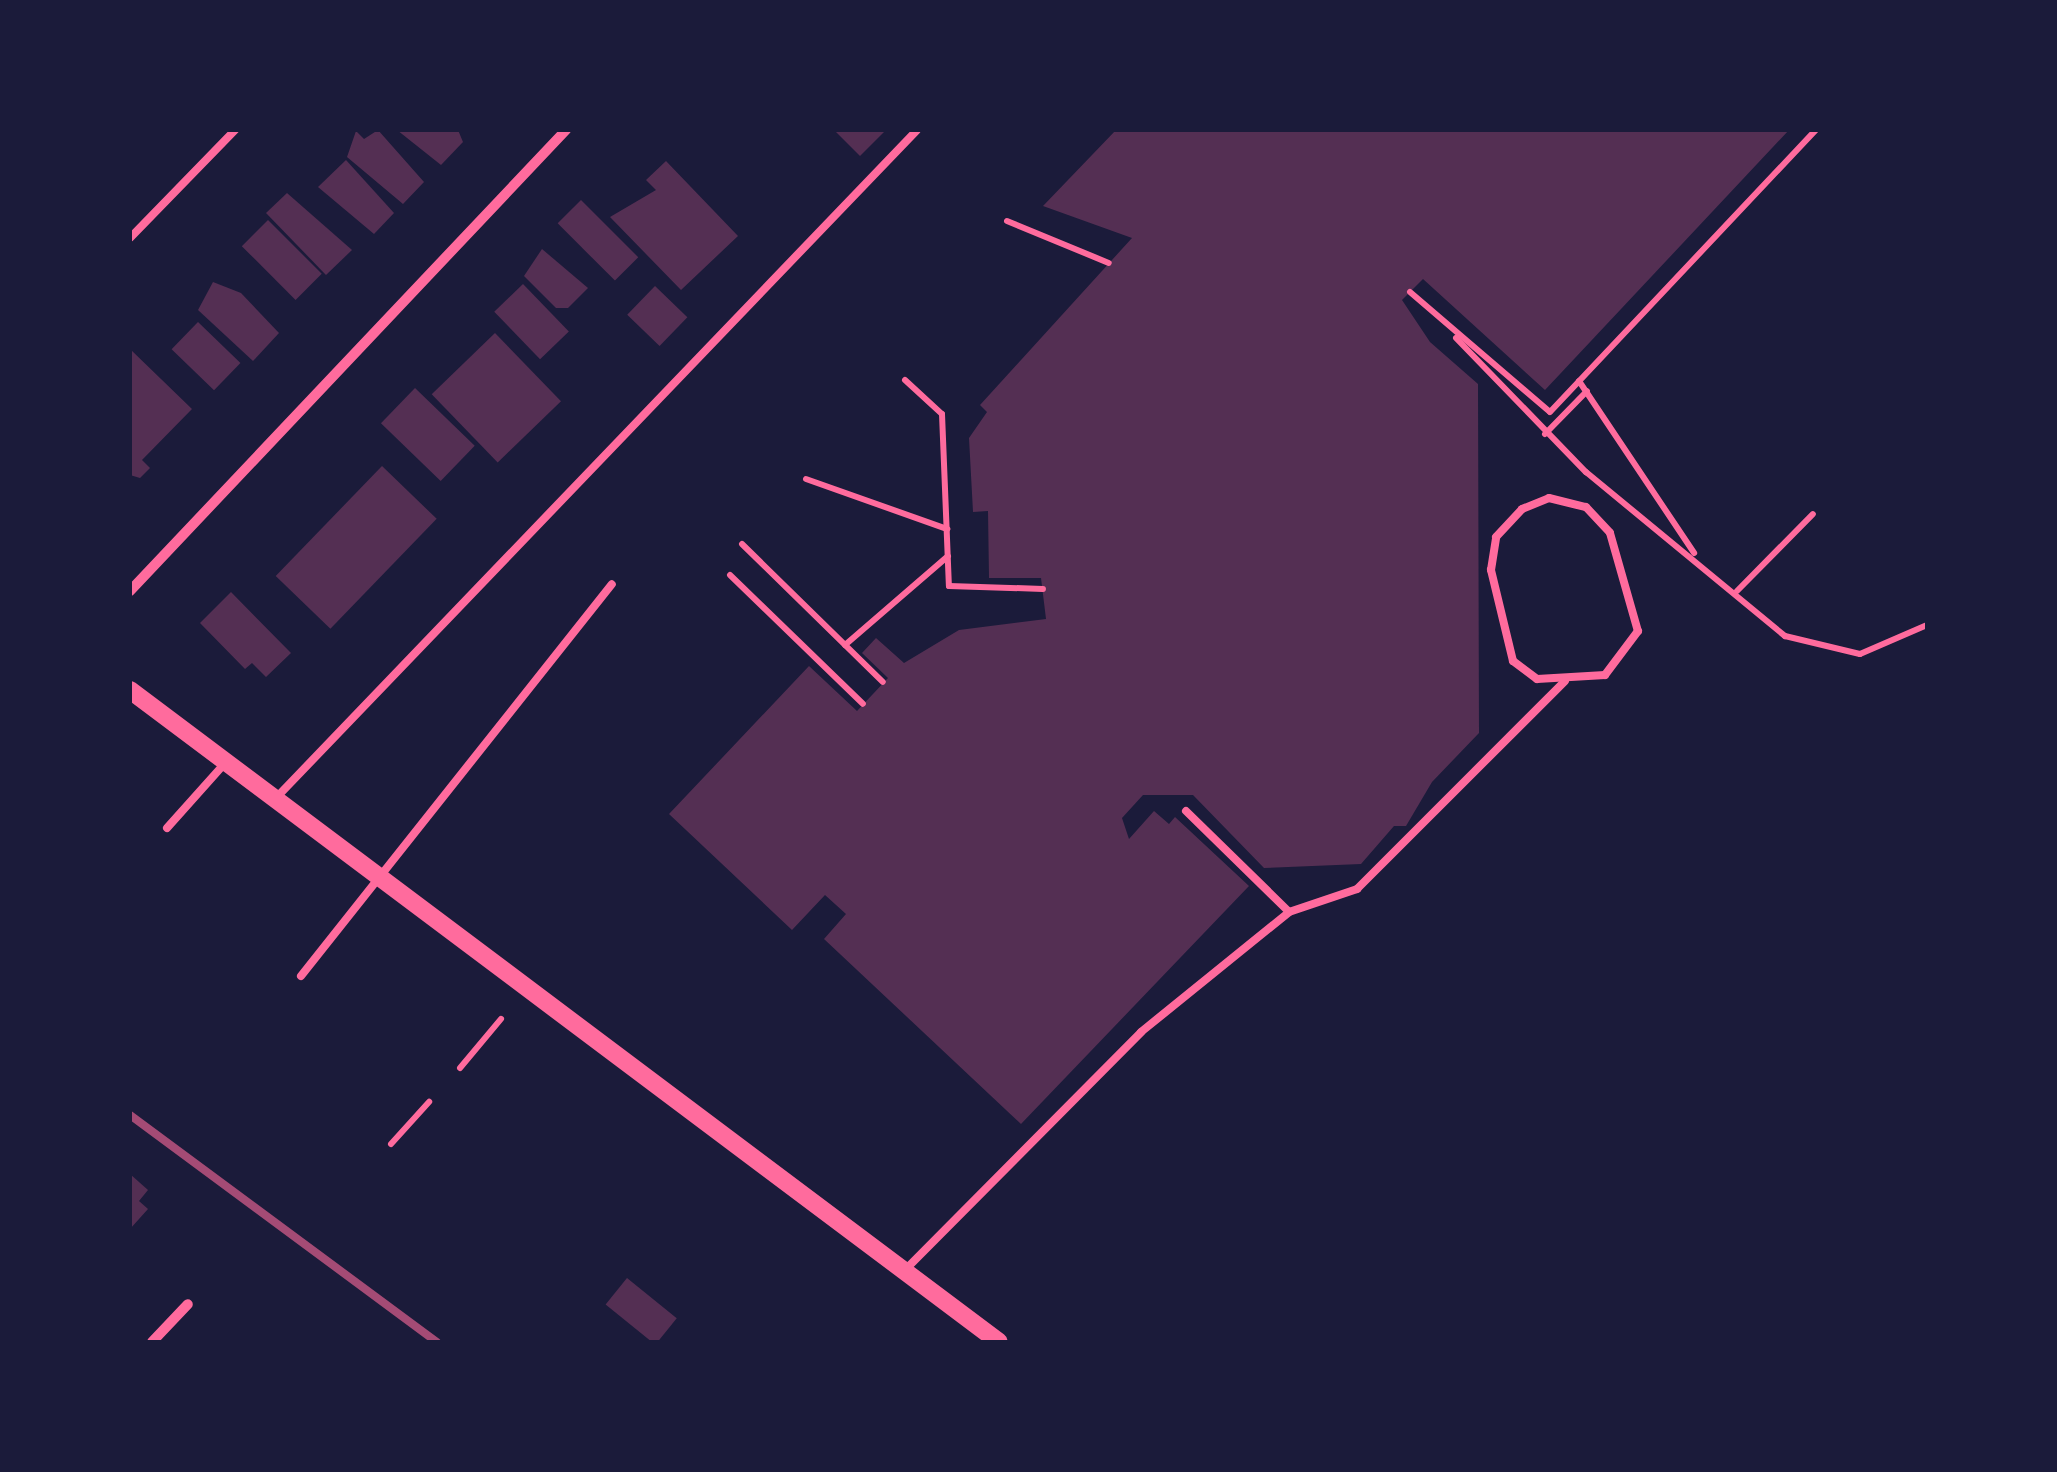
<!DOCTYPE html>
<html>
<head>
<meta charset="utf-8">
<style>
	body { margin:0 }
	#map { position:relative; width:2057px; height:1472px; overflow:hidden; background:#1b1b3a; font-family:Commissioner,sans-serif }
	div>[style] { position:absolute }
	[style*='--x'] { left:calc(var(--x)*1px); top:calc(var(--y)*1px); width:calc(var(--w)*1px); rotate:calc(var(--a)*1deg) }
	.building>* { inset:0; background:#542f53; transform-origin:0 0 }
	.path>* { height:6px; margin:-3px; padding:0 3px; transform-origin:3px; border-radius:3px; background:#ff6b9d }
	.service>* { height:8px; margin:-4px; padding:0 4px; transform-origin:4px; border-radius:4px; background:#ff6b9d }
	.minor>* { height:10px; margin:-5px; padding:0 5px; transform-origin:5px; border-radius:5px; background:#ff6b9d }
	.tertiary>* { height:18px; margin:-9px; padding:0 9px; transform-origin:9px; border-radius:9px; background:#ff6b9d }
	.rail>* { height:8px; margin:-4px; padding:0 4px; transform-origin:4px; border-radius:4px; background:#a44b75 }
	span { translate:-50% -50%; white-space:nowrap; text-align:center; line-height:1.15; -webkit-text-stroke:8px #1b1b3a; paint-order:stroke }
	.frame { position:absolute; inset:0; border:132px solid #1b1b3a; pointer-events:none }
</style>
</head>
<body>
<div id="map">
	<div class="building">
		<i style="clip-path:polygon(378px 130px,424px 182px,403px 204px,347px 157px,356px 131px,364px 139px)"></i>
		<i style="clip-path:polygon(397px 130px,458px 130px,463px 142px,441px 165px)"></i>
		<i style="clip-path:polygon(834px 130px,886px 130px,860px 156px)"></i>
		<i style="clip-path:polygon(1116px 130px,1789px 130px,1545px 390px,1423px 279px,1402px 300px,1430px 342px,1478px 384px,1479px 733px,1432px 782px,1406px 826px,1394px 826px,1361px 864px,1264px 868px,1193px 795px,1143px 795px,1122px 818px,1129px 839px,1154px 811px,1169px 824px,1175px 817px,1249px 886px,1021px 1124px,824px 939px,846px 914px,825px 895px,792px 930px,669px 814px,809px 666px,857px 711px,888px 678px,862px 653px,876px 638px,904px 663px,959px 630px,1046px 619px,1041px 578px,989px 578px,988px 511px,973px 512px,969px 438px,987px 412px,980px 405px,1132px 238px,1043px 206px)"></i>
		<i style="clip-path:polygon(346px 160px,394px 213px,374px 234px,318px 187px)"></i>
		<i style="clip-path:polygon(666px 161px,738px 236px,681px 290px,610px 217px,656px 190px,646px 180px)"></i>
		<i style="clip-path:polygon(287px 193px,352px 250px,326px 275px,266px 213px)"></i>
		<i style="left:581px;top:200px;width:81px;height:33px;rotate:45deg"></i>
		<i style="left:268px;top:220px;width:76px;height:37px;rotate:45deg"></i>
		<i style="clip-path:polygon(542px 249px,588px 288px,568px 308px,556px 308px,524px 276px)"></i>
		<i style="clip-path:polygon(213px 282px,241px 293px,279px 333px,253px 361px,198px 310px)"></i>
		<i style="left:523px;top:284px;width:66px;height:40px;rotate:46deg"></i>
		<i style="left:655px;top:286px;width:45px;height:40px;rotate:44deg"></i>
		<i style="left:198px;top:322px;width:59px;height:38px;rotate:44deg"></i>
		<i style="left:495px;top:333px;width:95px;height:88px;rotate:46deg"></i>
		<i style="clip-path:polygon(130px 349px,192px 409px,142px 460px,150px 468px,140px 478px,130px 475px)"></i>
		<i style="left:415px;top:388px;width:83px;height:49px;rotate:44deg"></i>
		<i style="left:382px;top:466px;width:76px;height:153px;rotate:44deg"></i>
		<i style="clip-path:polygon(231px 592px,291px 653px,266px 677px,252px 663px,245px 669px,200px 623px)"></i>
		<i style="clip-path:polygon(130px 1174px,148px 1190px,139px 1201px,148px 1209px,130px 1229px)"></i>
		<i style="left:627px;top:1278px;width:64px;height:34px;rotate:39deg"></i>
	</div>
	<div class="path">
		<i style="--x:1007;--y:221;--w:110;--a:22.4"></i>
		<i style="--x:1410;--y:292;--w:184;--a:40.6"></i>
		<i style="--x:1550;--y:412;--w:388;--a:-46.7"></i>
		<i style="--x:1456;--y:338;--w:187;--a:45.9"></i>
		<i style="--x:1586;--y:472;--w:258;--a:39.5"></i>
		<i style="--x:1785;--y:636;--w:77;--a:13.5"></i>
		<i style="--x:1860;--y:654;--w:73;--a:-23.4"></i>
		<i style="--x:905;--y:380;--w:50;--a:42.6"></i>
		<i style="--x:942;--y:414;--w:172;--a:87.7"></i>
		<i style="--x:949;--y:586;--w:94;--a:1.8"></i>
		<i style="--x:1579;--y:381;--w:207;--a:56.2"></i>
		<i style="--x:1545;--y:434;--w:60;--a:-45.7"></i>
		<i style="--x:806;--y:479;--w:150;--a:19.5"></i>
		<i style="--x:742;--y:544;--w:197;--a:44.4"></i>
		<i style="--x:730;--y:575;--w:185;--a:44.1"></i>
		<i style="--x:1737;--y:591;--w:108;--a:-45.4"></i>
		<i style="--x:845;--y:645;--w:136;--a:-40.8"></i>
		<i style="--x:460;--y:1068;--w:64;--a:-50.1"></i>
		<i style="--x:391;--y:1144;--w:57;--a:-47.9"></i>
	</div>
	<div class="service">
		<i style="--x:130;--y:238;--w:151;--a:-45.8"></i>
		<i style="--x:1549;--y:498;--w:38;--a:14"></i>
		<i style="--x:1586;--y:507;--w:35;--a:47"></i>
		<i style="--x:1610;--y:533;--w:102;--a:74.1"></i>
		<i style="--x:1638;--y:631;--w:55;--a:126.9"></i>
		<i style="--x:1605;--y:675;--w:68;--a:176.6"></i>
		<i style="--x:1537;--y:679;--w:30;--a:-143"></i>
		<i style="--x:1513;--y:661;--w:94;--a:-103.6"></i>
		<i style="--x:1491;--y:570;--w:33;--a:-81"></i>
		<i style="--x:1496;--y:537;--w:38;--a:-47"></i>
		<i style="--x:1522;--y:509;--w:29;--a:-22"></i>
		<i style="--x:275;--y:799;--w:927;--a:-46.18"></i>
		<i style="--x:1186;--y:811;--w:144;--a:44.4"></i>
		<i style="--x:167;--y:828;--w:89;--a:-48.2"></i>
		<i style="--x:301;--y:976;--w:500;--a:-51.57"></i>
		<i style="--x:904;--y:1271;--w:337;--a:-45.2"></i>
		<i style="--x:1141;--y:1032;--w:191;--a:-39"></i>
		<i style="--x:1289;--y:912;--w:72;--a:-18.7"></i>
		<i style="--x:1357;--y:889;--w:294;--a:-45"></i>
	</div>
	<div class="minor">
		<i style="--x:130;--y:591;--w:635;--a:-46.6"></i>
		<i style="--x:152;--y:1342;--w:52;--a:-46.5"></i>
	</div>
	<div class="tertiary">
		<i style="--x:130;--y:690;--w:1086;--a:36.88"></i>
	</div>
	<div class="rail">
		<i style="--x:130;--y:1115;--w:382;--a:36.5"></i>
	</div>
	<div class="frame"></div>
</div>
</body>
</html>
